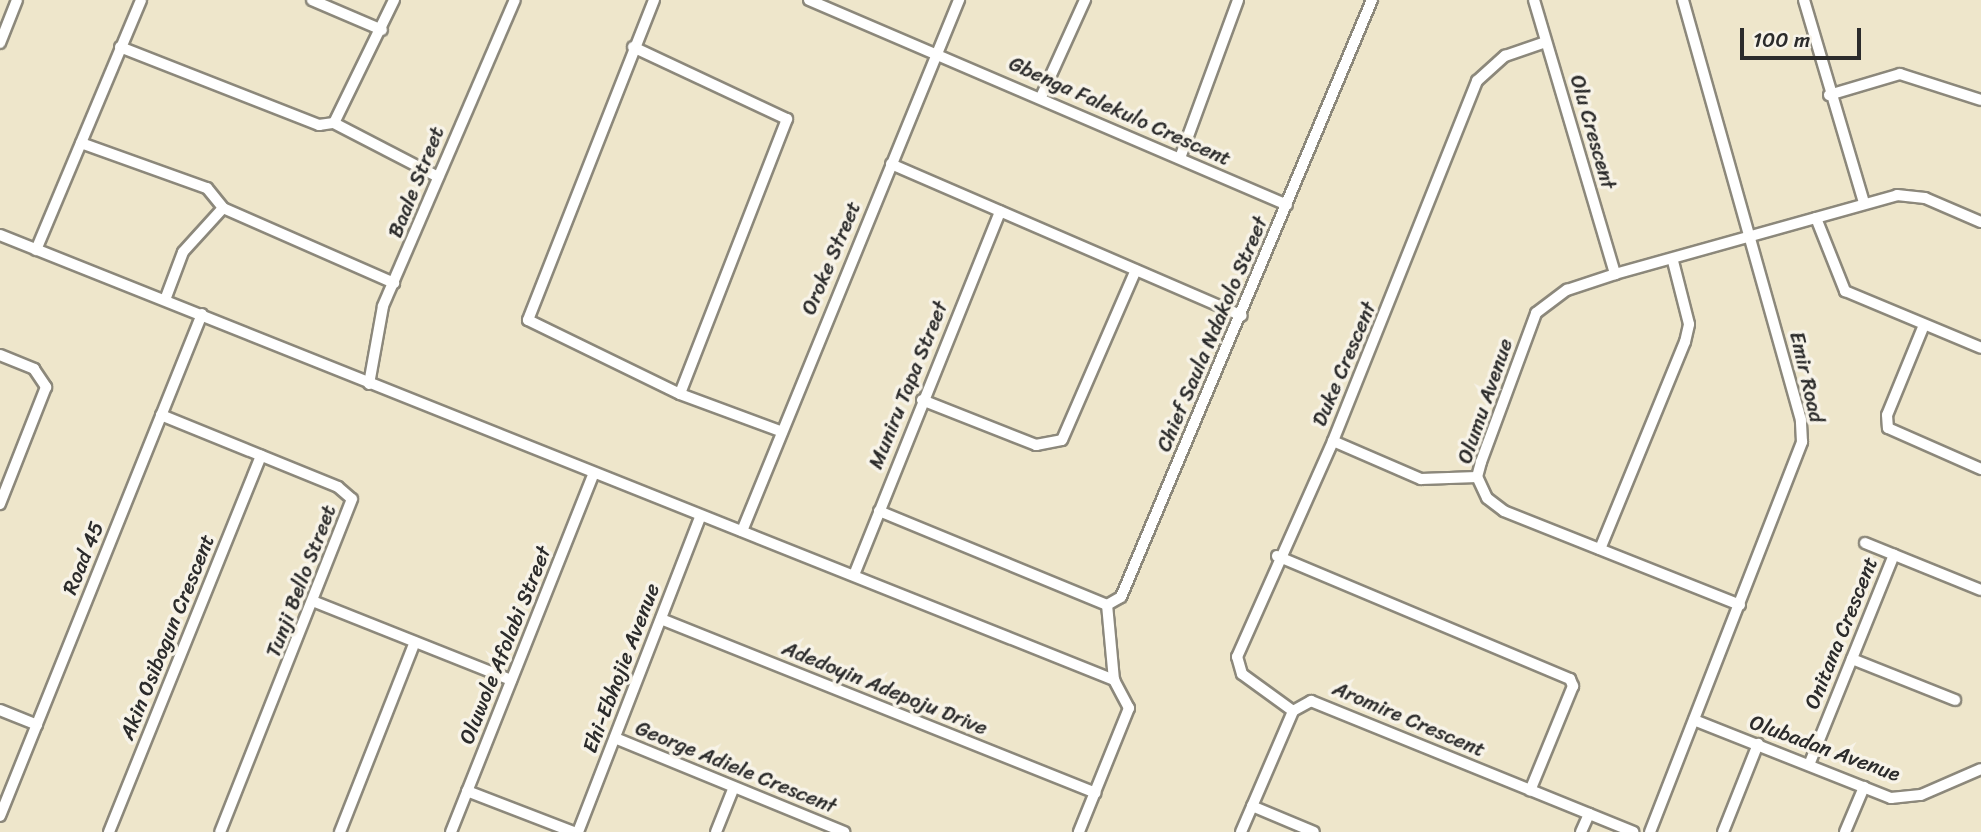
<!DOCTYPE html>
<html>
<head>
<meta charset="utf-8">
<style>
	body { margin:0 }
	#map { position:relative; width:1981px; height:832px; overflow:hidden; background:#eee6cb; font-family:Sriracha,sans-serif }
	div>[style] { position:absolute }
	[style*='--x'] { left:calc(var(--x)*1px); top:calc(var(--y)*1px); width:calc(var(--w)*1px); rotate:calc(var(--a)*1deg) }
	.roads { filter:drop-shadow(2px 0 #8c887b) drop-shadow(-2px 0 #8c887b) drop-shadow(0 2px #8c887b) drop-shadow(0 -2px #8c887b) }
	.minor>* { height:10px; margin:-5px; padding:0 5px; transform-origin:5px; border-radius:5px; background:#fff }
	span { translate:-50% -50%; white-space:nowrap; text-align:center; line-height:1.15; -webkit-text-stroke:7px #f7f3e8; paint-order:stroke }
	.street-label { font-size:21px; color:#2b2b2b }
	.scale { position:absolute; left:1740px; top:28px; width:121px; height:32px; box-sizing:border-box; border:4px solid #2b2b2b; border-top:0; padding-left:9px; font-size:21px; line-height:24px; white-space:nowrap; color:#2b2b2b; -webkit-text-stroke:5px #f7f3e8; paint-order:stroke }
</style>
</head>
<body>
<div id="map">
	<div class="roads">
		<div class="minor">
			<i style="--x:312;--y:0;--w:76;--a:23.2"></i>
			<i style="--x:654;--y:0;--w:344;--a:111.5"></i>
			<i style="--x:528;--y:320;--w:169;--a:26"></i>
			<i style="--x:809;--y:0;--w:520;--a:23.21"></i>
			<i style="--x:1534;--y:0;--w:286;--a:73.5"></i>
			<i style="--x:1804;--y:0;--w:211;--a:73.5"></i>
			<i style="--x:0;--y:43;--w:46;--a:-68.4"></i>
			<i style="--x:120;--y:47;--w:214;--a:21.4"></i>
			<i style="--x:319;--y:125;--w:15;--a:-8"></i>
			<i style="--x:334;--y:123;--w:137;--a:-64"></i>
			<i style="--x:633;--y:47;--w:170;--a:25.1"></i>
			<i style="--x:787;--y:119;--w:295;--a:111.3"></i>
			<i style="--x:680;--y:394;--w:107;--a:20.3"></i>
			<i style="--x:1829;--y:95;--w:74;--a:-16.5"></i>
			<i style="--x:1900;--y:74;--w:85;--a:17.8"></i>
			<i style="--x:1041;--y:97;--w:107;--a:-65.6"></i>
			<i style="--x:334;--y:123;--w:117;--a:27.4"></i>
			<i style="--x:81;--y:143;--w:134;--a:19.7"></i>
			<i style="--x:207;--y:188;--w:26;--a:51"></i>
			<i style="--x:1180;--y:158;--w:168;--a:-69.8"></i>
			<i style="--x:891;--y:164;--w:382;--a:23.4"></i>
			<i style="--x:1816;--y:218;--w:79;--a:68.3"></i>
			<i style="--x:1845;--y:291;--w:147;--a:22.7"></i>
			<i style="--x:0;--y:235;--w:1200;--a:21.77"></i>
			<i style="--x:1114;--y:680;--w:32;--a:62"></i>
			<i style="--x:1129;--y:708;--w:134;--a:112"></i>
			<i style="--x:36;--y:250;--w:271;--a:-67.2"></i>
			<i style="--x:165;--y:300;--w:51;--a:-69.4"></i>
			<i style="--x:183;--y:252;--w:59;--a:-47.7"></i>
			<i style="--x:223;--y:208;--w:187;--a:23.7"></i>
			<i style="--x:1924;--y:325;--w:97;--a:112.3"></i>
			<i style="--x:1887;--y:415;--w:13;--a:86"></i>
			<i style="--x:1888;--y:428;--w:102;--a:23.8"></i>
			<i style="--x:0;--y:355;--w:37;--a:22"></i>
			<i style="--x:34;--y:369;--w:22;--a:56"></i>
			<i style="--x:46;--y:387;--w:126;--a:111.5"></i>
			<i style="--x:369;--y:384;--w:79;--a:-79.8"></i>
			<i style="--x:383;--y:306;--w:333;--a:-66.7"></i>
			<i style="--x:922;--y:400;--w:123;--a:21.5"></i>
			<i style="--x:1036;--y:445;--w:26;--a:-11"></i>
			<i style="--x:1062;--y:440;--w:185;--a:-66.5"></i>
			<i style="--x:161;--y:415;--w:191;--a:22.1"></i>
			<i style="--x:338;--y:487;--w:18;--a:41"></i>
			<i style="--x:352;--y:499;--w:358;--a:111.6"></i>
			<i style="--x:1333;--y:441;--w:96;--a:23.4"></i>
			<i style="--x:1421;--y:479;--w:56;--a:-2"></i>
			<i style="--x:879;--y:511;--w:247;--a:22.4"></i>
			<i style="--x:742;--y:531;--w:574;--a:-67.77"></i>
			<i style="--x:1865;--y:543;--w:125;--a:22.1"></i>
			<i style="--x:1600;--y:549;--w:224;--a:-67.7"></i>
			<i style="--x:1685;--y:342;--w:18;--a:-77"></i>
			<i style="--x:1689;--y:324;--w:65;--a:-104.3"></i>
			<i style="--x:1277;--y:556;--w:318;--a:22.8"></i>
			<i style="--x:1570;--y:679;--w:8;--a:67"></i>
			<i style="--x:1573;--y:686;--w:113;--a:112.3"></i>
			<i style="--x:854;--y:575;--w:392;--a:-68.1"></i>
			<i style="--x:315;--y:602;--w:211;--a:21.7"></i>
			<i style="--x:1740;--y:605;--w:254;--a:-158.3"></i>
			<i style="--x:1504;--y:511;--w:21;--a:-143"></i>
			<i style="--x:1487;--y:498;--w:23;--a:-115"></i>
			<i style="--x:1477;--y:477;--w:16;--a:-75"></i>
			<i style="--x:1481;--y:462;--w:159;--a:-69.7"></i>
			<i style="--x:1536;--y:313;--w:39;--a:-37"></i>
			<i style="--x:1567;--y:290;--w:51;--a:-18.4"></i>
			<i style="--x:1615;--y:274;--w:293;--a:-15.6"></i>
			<i style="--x:1897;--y:195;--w:28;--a:6"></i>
			<i style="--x:1925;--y:198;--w:61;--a:23.2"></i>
			<i style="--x:661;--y:619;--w:468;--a:21.8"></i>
			<i style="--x:1852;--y:659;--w:111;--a:21.7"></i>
			<i style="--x:1114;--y:680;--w:75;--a:-95.3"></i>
			<i style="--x:1107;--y:605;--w:16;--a:-30"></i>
			<i style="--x:1121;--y:597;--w:648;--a:-67.2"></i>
			<i style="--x:0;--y:710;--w:40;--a:22"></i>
			<i style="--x:1293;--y:711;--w:63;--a:-144"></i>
			<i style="--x:1242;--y:674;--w:18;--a:-106"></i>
			<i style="--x:1237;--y:657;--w:236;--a:-66"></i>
			<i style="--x:1333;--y:441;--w:388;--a:-68.2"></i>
			<i style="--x:1477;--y:81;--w:38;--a:-42"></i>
			<i style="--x:1505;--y:56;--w:43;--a:-18.9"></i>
			<i style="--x:1694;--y:720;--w:212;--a:21.6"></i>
			<i style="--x:1891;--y:798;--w:30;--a:-6"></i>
			<i style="--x:1921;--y:795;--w:65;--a:-23.4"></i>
			<i style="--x:615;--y:738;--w:248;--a:22.3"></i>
			<i style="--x:1809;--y:765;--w:227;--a:-68"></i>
			<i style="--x:467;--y:791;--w:114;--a:21.1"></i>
			<i style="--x:1252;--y:806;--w:67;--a:22.8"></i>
			<i style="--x:0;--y:816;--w:541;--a:-68.08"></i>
			<i style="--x:109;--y:832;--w:406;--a:-68"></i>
			<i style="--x:340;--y:832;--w:204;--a:-68.5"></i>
			<i style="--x:451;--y:832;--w:386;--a:-68.3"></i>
			<i style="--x:578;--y:832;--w:338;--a:-68.8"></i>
			<i style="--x:716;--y:832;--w:48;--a:-68.2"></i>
			<i style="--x:1241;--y:832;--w:132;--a:-66.7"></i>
			<i style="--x:1293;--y:711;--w:21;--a:-29"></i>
			<i style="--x:1311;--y:701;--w:348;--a:22.1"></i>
			<i style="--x:1581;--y:832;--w:20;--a:-66"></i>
			<i style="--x:1650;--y:832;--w:419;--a:-68.7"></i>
			<i style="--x:1802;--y:442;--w:22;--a:-93"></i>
			<i style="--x:1801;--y:420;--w:436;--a:-105.7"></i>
			<i style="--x:1723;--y:832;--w:95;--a:-68.3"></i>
			<i style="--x:1845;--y:832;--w:49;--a:-67.1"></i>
		</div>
	</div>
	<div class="street-label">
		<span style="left:1120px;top:111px;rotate:24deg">Gbenga Falekulo Crescent</span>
		<span style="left:1593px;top:132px;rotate:74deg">Olu Crescent</span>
		<span style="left:416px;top:182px;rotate:-68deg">Baale Street</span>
		<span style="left:831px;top:258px;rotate:-67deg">Oroke Street</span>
		<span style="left:1212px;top:334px;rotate:-67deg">Chief Saula Ndakolo Street</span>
		<span style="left:1344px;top:364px;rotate:-67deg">Duke Crescent</span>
		<span style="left:1807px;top:377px;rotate:77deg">Emir Road</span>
		<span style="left:908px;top:385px;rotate:-68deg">Muniru Tapa Street</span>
		<span style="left:1485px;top:401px;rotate:-71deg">Olumu Avenue</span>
		<span style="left:83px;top:558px;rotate:-68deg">Road 45</span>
		<span style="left:301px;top:581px;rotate:-69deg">Tunji Bello Street</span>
		<span style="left:1841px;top:633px;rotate:-68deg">Onitana Crescent</span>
		<span style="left:167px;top:637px;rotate:-68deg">Akin Osibogun Crescent</span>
		<span style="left:505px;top:645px;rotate:-68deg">Oluwole Afolabi Street</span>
		<span style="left:621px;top:668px;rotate:-69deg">Ehi-Ebhojie Avenue</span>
		<span style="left:885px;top:688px;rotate:22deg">Adedoyin Adepoju Drive</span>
		<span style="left:1409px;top:719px;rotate:23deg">Aromire Crescent</span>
		<span style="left:1825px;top:748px;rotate:20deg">Olubadan Avenue</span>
		<span style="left:736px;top:767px;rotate:22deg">George Adiele Crescent</span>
	</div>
	<div class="scale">100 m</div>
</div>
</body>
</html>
